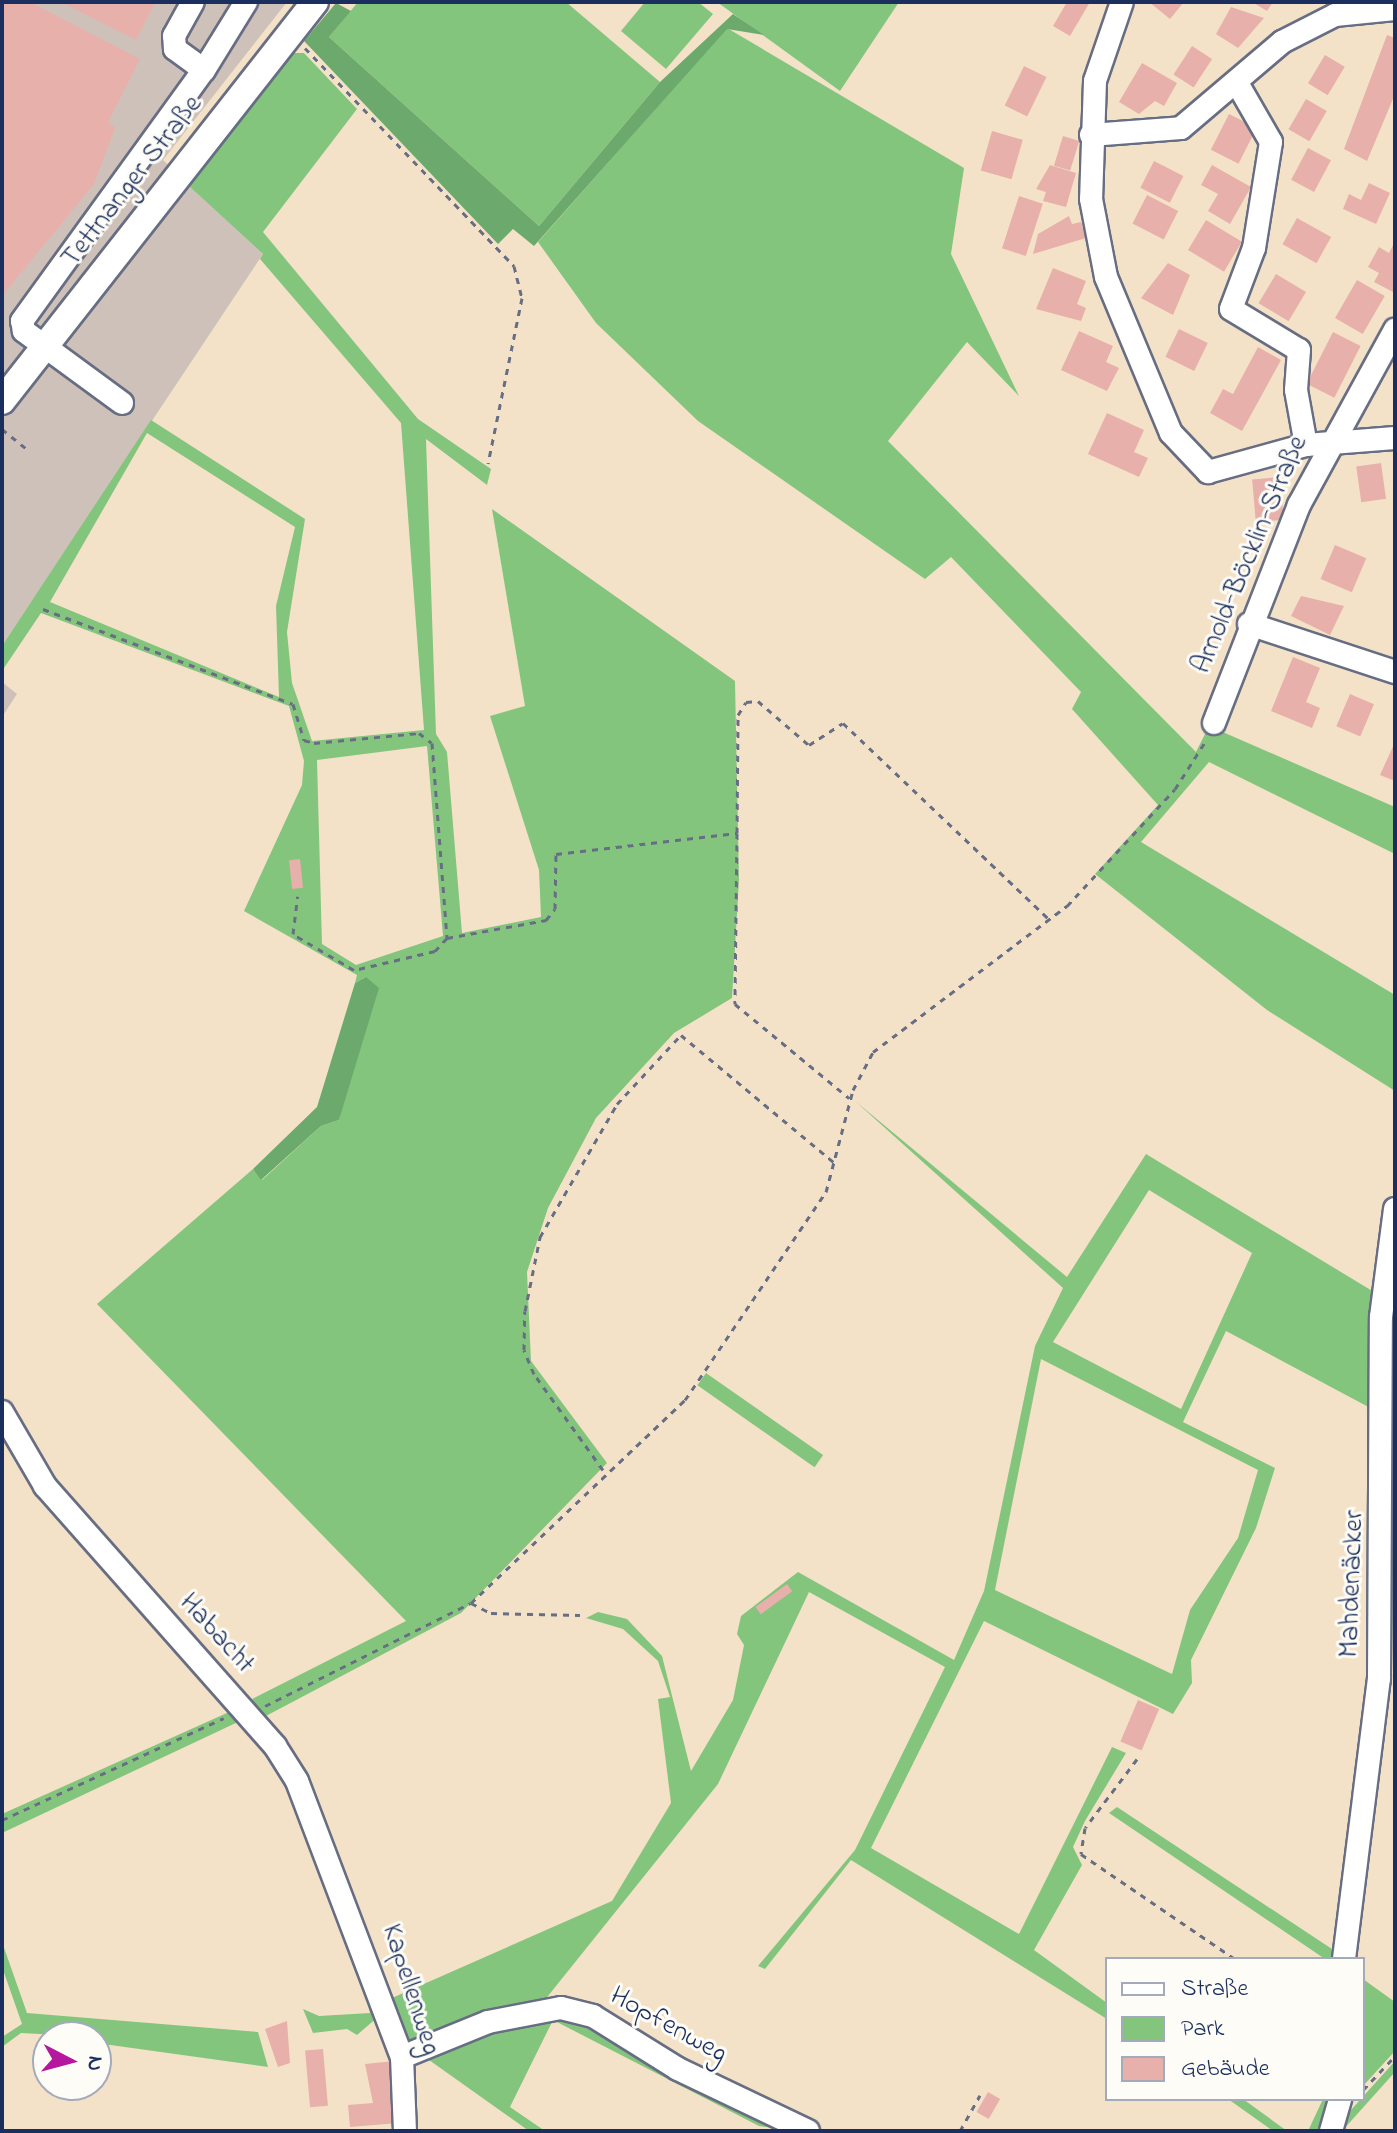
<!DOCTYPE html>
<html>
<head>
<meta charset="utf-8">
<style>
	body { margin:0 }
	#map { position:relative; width:1397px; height:2133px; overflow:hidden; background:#f4e2c8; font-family:"Indie Flower",sans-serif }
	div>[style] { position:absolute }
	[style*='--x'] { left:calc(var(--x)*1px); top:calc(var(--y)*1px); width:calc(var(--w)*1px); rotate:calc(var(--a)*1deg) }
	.industrial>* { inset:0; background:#cec1b9 }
	.green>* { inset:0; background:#84c57d; transform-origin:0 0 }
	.forest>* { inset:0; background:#6baa6c }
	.building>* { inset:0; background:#e8b0aa; transform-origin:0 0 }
	.path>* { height:3px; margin-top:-1.5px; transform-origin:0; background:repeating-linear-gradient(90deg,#676e83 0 6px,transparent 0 12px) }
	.roads { filter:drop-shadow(2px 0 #676e83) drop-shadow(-2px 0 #676e83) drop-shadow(0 2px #676e83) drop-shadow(0 -2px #676e83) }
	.minor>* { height:22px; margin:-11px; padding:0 11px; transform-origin:11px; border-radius:11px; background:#fff }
	.major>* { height:26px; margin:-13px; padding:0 13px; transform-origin:13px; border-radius:13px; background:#fff }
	span { translate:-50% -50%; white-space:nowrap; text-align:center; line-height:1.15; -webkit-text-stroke:6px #fdfcf7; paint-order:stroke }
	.street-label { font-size:28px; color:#1b2f5e }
	.frame { position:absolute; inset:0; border:4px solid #1b2f5e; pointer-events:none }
	.legend { position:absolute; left:1105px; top:1957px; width:260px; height:144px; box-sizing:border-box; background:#fdfcf7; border:2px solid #a3aaba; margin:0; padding:10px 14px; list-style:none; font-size:24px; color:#1b2f5e }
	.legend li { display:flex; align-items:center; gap:16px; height:40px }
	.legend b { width:40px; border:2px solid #a3aaba }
	.north { position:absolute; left:32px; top:2021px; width:80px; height:80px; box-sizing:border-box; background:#fdfcf7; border:2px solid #a3aaba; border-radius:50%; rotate:96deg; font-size:22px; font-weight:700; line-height:32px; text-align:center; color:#1b2f5e }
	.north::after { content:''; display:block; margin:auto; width:28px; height:36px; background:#b5179e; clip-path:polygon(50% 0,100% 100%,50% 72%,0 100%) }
</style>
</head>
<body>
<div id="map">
	<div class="industrial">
		<i style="clip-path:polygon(2px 2px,287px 2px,163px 160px,263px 254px,2px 646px)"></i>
		<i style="clip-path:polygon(2px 682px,17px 694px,2px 717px)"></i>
	</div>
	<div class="green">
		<i style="clip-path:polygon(358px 2px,566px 2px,660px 82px,539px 226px,329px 37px)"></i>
		<i style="clip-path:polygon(645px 2px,698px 2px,713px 14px,666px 69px,621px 31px)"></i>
		<i style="clip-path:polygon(717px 2px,899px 2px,840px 91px)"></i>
		<i style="clip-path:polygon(727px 28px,964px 168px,951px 254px,1019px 396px,967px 342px,888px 441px,1196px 752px,1209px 726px,1395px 807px,1395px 854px,1209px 762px,1141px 842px,1395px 995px,1395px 1091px,1267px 1010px,1095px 874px,1158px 805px,1072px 709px,1081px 692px,951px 557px,925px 579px,698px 421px,596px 323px,538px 242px)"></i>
		<i style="clip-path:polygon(evenodd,294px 53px,304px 53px,357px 109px,263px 232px,418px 419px,491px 469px,487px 485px,426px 439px,436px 734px,447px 752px,462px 933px,541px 917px,539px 870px,490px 716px,525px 706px,492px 509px,735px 681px,739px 880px,732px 998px,674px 1033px,596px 1118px,548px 1208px,527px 1272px,531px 1361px,607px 1463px,461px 1613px,264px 1717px,252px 1699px,406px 1621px,97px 1304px,253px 1169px,262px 1180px,321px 1126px,339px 1120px,366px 977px,355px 983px,357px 975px,244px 911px,302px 785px,304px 761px,289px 706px,41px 613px,2px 671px,2px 646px,151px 420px,305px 519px,287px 632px,292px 683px,312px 741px,424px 730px,401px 423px,260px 259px,263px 254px,187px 184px,294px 53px,147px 433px,295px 527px,276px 606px,279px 697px,50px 602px,147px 433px,294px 53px,427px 746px,443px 936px,356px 965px,322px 944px,317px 760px,427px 746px)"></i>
		<i style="clip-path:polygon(evenodd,855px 1101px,1067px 1277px,1146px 1154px,1374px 1292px,1376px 1411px,1226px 1331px,1183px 1422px,1275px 1468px,1256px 1528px,1191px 1660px,1192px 1683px,1173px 1714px,984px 1621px,871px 1848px,1019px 1934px,1112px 1747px,1126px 1753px,1085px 1821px,1073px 1847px,1082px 1865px,1034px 1950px,1107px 2003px,1107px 2019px,851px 1860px,765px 1969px,758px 1966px,855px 1850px,945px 1667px,809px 1592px,718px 1784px,544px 2001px,409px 2042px,392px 1998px,612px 1901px,671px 1803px,658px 1699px,670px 1697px,658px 1661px,623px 1629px,586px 1618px,598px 1612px,627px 1619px,662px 1656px,691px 1771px,733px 1700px,744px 1645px,737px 1634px,741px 1616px,798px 1572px,954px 1660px,984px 1591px,1035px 1346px,1063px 1288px,855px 1101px,1149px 1190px,1252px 1253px,1181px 1409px,1053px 1342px,1149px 1190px,855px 1101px,1041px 1359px,1258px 1470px,1238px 1538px,1190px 1610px,1172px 1674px,995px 1590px,1041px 1359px)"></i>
		<i style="left:706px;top:1373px;width:143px;height:15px;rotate:35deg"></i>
		<i style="clip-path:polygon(238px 1708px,297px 1792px,375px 1992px,379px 2016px,357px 2035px,347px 2029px,313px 2033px,303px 2009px,319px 2016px,370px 2013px,349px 1930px,289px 1785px,238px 1722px,2px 1833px,2px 1814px)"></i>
		<i style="clip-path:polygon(1117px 1807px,1338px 1953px,1338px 1959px,1325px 1959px,1109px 1813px)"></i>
		<i style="clip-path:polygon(2px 1942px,27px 2013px,258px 2032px,268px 2067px,96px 2043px,96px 2037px,21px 2033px,2px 2047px,2px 2037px,22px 2024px,2px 1967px)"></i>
		<i style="clip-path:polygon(1363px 1979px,1395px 2002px,1395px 2051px,1363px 2086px)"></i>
		<i style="clip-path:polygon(565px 2012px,798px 2131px,759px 2126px,553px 2020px,510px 2107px,545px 2131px,529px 2131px,422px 2055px,496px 2023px)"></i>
		<i style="clip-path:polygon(1395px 2061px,1395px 2072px,1342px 2131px,1351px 2110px)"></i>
		<i style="clip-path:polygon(1228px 2099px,1243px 2099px,1287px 2131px,1273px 2131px)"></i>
		<i style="clip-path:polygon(1323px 2099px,1334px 2099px,1321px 2131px,1308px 2131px)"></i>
	</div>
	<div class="forest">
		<i style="clip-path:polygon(336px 3px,351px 11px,329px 37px,539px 226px,660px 82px,733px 14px,764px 35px,727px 29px,534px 246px,513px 229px,498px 244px,304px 41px)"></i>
		<i style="clip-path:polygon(366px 977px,379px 988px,339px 1120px,321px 1126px,261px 1180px,253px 1169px,317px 1107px,355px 983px)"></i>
	</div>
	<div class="building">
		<i style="clip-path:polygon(2px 2px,30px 2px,140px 59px,108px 122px,115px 128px,94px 184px,2px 296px)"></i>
		<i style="clip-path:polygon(61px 2px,155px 2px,136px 40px)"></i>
		<i style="clip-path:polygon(1067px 2px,1090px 2px,1070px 36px,1053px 26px)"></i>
		<i style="clip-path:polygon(1149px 2px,1184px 2px,1170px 19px)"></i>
		<i style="clip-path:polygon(1252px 2px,1273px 2px,1267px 11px)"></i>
		<i style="clip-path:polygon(1231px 7px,1264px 18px,1238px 48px,1216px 34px)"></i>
		<i style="clip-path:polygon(1387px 35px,1395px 38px,1395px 94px,1367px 161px,1344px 149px)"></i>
		<i style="left:1192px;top:46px;width:24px;height:34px;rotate:33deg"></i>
		<i style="left:1325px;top:55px;width:23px;height:33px;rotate:31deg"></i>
		<i style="clip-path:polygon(1142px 63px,1177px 83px,1164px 106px,1155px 101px,1139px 114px,1119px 102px)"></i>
		<i style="left:1024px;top:66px;width:25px;height:44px;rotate:26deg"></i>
		<i style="left:1306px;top:99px;width:24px;height:35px;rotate:30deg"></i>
		<i style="left:1229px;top:114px;width:31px;height:40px;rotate:27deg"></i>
		<i style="left:992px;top:131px;width:32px;height:41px;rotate:16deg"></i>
		<i style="left:1063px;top:136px;width:17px;height:31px;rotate:17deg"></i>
		<i style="left:1308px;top:148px;width:26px;height:36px;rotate:28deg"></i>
		<i style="left:1154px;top:161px;width:33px;height:30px;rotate:27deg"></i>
		<i style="clip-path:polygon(1050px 165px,1076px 173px,1066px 207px,1043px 201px,1046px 192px,1036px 189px)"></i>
		<i style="clip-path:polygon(1212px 165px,1251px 187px,1230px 224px,1208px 211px,1218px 194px,1201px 185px)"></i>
		<i style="clip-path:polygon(1369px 183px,1390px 193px,1376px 224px,1343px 209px,1349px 194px,1361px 200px)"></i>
		<i style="left:1147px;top:195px;width:35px;height:32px;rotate:27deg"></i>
		<i style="left:1019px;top:196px;width:25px;height:55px;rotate:18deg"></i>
		<i style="clip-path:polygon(1069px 216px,1072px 224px,1081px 222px,1086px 238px,1033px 254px,1038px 234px)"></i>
		<i style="left:1297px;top:218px;width:39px;height:30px;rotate:29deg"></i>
		<i style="left:1206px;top:220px;width:42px;height:35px;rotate:31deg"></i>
		<i style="clip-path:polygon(1395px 241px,1395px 293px,1374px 282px,1379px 273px,1368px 267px,1379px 247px,1389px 253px)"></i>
		<i style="clip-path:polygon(1168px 263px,1190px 275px,1173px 315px,1141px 298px)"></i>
		<i style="clip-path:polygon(1053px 268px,1086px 281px,1077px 304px,1086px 308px,1081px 321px,1036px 309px)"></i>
		<i style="left:1276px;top:274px;width:35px;height:34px;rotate:31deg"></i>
		<i style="left:1357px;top:280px;width:32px;height:44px;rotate:30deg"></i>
		<i style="left:1179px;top:329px;width:32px;height:31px;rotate:26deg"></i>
		<i style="clip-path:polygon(1079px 331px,1113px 346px,1106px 362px,1119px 368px,1107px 391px,1061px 370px)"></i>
		<i style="left:1333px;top:332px;width:31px;height:58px;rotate:27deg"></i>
		<i style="clip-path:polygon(1258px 347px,1281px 360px,1242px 431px,1210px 413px,1223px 389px,1233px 394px)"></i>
		<i style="clip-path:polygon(1107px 413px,1144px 430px,1134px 452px,1148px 458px,1139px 477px,1088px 454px)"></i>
		<i style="left:1381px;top:463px;width:36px;height:25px;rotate:82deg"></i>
		<i style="left:1280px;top:477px;width:43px;height:28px;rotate:85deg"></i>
		<i style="left:1335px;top:545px;width:34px;height:37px;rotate:23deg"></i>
		<i style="clip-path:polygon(1301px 596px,1344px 606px,1330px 635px,1291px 616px)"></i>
		<i style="clip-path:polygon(1293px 657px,1320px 668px,1306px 702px,1320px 708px,1312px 728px,1271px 711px)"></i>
		<i style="left:1350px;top:694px;width:26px;height:35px;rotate:23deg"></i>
		<i style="clip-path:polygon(1395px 742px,1395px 781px,1380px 775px)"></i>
		<i style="left:300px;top:859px;width:29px;height:11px;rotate:84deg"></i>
		<i style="left:787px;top:1584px;width:9px;height:39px;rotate:54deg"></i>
		<i style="left:1138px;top:1700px;width:23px;height:45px;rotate:23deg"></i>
		<i style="clip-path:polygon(287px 2021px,290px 2063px,278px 2067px,265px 2029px)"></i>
		<i style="left:323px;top:2049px;width:57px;height:18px;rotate:85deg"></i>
		<i style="clip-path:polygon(394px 2061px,399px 2123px,350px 2127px,348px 2105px,373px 2103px,365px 2064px)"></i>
		<i style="left:988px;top:2092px;width:14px;height:23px;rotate:30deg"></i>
	</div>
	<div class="path">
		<i style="--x:305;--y:48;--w:302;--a:46.2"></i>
		<i style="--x:514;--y:266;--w:33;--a:76"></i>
		<i style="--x:522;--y:298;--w:169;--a:101.6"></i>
		<i style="--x:2;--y:429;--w:36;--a:39"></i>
		<i style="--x:43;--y:609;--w:267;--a:20.8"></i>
		<i style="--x:293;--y:704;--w:38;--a:73"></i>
		<i style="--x:304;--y:740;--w:10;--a:17"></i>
		<i style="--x:314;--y:743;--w:105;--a:-5.4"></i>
		<i style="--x:419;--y:733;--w:16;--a:38"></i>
		<i style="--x:432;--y:743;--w:196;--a:85.6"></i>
		<i style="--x:447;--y:938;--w:18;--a:133"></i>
		<i style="--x:435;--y:951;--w:83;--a:166.8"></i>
		<i style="--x:354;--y:970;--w:71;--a:-149.5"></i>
		<i style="--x:293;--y:934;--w:38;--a:-83"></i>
		<i style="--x:737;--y:833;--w:171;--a:90.7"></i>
		<i style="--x:735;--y:1004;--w:148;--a:39.5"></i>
		<i style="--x:447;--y:938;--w:101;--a:-10.3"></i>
		<i style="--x:546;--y:920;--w:14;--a:-51"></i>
		<i style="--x:555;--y:909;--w:55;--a:-89"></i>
		<i style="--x:556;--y:854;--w:182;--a:-6.6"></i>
		<i style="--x:737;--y:833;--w:118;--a:-89.5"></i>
		<i style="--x:738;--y:715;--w:15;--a:-58"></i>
		<i style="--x:746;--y:702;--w:12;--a:-5"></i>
		<i style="--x:758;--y:701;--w:67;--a:40.8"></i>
		<i style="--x:809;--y:745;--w:40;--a:-32.9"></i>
		<i style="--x:843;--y:723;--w:284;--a:43.6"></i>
		<i style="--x:603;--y:1470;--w:118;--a:-125.7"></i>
		<i style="--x:534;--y:1374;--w:26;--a:-113"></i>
		<i style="--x:524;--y:1350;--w:39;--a:-89"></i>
		<i style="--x:525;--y:1311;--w:76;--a:-78.5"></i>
		<i style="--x:540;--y:1237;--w:154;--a:-59.9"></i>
		<i style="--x:617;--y:1104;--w:94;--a:-47.2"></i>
		<i style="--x:681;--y:1035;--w:203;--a:39.8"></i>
		<i style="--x:471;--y:1603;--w:22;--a:27"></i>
		<i style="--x:491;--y:1613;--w:89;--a:1.3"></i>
		<i style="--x:265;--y:1706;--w:230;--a:-26.6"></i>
		<i style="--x:471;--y:1603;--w:295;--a:-43.5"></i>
		<i style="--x:685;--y:1400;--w:251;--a:-55.9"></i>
		<i style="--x:826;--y:1192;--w:106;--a:-75.2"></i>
		<i style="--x:853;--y:1090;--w:43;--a:-62.2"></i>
		<i style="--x:873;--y:1052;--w:243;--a:-37"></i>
		<i style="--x:1067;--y:906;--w:159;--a:-47.3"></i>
		<i style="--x:1175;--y:789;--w:59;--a:-57.4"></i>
		<i style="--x:1137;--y:1759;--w:86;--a:127"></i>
		<i style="--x:1085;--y:1828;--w:26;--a:99"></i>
		<i style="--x:1081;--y:1854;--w:186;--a:34.3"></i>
		<i style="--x:2;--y:1820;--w:244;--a:-24.7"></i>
		<i style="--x:1363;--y:2090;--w:47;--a:-46.7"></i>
		<i style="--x:960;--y:2131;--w:41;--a:-60.9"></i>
	</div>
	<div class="roads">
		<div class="minor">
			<i style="--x:1122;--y:2;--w:83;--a:108.9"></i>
			<i style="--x:1095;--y:81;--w:118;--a:91.9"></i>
			<i style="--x:1091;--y:199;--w:79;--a:79.1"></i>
			<i style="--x:1106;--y:277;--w:169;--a:67.4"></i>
			<i style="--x:1171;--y:433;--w:54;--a:46.5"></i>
			<i style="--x:1208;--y:472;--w:102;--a:-15.4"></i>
			<i style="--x:1306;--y:445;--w:89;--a:-4.5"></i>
			<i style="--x:204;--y:70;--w:80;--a:-58.3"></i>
			<i style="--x:1237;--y:83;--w:68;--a:60"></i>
			<i style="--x:1271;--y:142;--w:107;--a:99.1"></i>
			<i style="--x:1254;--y:248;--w:65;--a:110.7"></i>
			<i style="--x:1231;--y:309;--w:79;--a:31.1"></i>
			<i style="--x:1299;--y:350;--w:40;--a:94.3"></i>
			<i style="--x:1296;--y:390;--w:56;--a:79.7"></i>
			<i style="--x:1091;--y:135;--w:90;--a:-4.4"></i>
			<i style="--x:1181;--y:128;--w:133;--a:-40.4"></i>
			<i style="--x:1282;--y:42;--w:59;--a:-27"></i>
			<i style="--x:1335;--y:15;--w:60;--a:-5.7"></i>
			<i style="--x:122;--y:403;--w:122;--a:-143.7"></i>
			<i style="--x:24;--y:331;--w:10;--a:-101"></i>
			<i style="--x:22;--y:321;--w:310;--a:-54.1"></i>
			<i style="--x:204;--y:70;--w:36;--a:-144"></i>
			<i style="--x:175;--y:49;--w:13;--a:-94"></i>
			<i style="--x:174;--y:36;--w:39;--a:-61"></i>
			<i style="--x:1249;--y:624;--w:154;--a:18.2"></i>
			<i style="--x:1214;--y:723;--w:234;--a:-68.7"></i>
			<i style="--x:1299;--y:505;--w:200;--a:-61.3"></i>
			<i style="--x:2;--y:1412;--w:86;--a:59.8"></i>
			<i style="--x:45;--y:1486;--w:347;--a:48.5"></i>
			<i style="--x:275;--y:1746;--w:41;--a:57.8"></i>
			<i style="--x:297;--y:1781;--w:295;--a:69.2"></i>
			<i style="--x:402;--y:2057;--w:74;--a:87.7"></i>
			<i style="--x:1344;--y:1959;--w:282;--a:-82.9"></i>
			<i style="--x:1379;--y:1679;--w:362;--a:-89.7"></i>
			<i style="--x:1381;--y:1317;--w:109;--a:-82.6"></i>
			<i style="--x:402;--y:2057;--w:93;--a:-22.1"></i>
			<i style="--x:488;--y:2022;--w:74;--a:-10.9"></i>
			<i style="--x:561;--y:2008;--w:33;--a:14"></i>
			<i style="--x:593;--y:2016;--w:100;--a:31.9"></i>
			<i style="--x:678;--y:2069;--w:144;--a:25.5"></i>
			<i style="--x:1331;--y:2131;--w:33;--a:-74"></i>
		</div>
		<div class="major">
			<i style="--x:2;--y:401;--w:507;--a:-51.89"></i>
		</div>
	</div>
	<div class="street-label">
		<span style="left:133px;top:182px;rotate:-52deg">Tettnanger Straße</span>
		<span style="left:1251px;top:555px;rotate:-67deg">Arnold-Böcklin-Straße</span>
		<span style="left:1353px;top:1584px;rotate:-88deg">Mahdenäcker</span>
		<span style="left:216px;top:1634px;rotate:48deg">Habacht</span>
		<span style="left:410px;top:1990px;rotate:72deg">Kapellenweg</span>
		<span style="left:668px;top:2026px;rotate:29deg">Hopfenweg</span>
	</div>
	<div class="frame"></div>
	<ul class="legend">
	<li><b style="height:10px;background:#fff"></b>Straße</li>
	<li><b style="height:22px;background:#84c57d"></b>Park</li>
	<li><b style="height:22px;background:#e8b0aa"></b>Gebäude</li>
	</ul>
	<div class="north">N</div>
</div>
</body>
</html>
